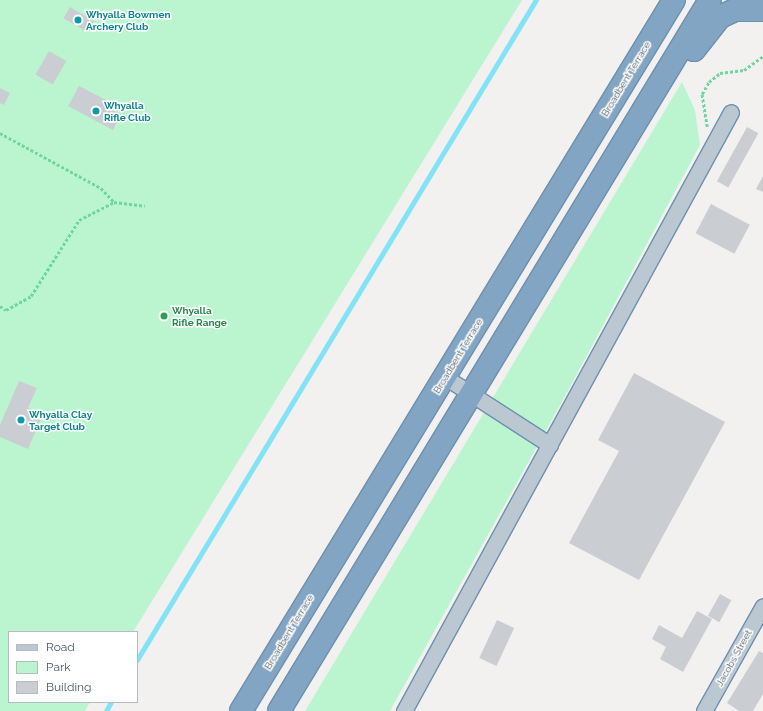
<!DOCTYPE html>
<html>
<head>
<meta charset="utf-8">
<style>
	body { margin:0 }
	#map { position:relative; width:763px; height:711px; overflow:hidden; background:#f3f0f0; font-family:Raleway,sans-serif }
	div>[style] { position:absolute }
	[style*='--x'] { left:calc(var(--x)*1px); top:calc(var(--y)*1px); width:calc(var(--w)*1px); rotate:calc(var(--a)*1deg) }
	.green>* { inset:0; background:#baf5cf }
	.stream>* { height:4.5px; margin:-2.25px; padding:0 2.25px; transform-origin:2.25px; border-radius:2.25px; background:#83e3f6 }
	.building>* { inset:0; background:#caced3; transform-origin:0 0 }
	.path>* { height:2.5px; margin-top:-1.25px; transform-origin:0; background:repeating-linear-gradient(90deg,#6ed79f 0 3px,transparent 0 5px) }
	.roads { filter:drop-shadow(1px 0 #6e90b0) drop-shadow(-1px 0 #6e90b0) drop-shadow(0 1px #6e90b0) drop-shadow(0 -1px #6e90b0) }
	.street>* { height:15px; margin:-7.5px; padding:0 7.5px; transform-origin:7.5px; border-radius:7.5px; background:#bcc8d1 }
	.highway>* { height:22px; margin:-11px; padding:0 11px; transform-origin:11px; border-radius:11px; background:#83a5c4 }
	.dots>* { width:11px; height:11px; translate:-50% -50%; box-sizing:border-box; border:2px solid #fff; border-radius:50% }
	span { translate:-50% -50%; white-space:nowrap; text-align:center; line-height:1.15; -webkit-text-stroke:3px #fff; paint-order:stroke }
	.culture-label { font-size:10px; color:#0d838f; font-weight:700 }
	.left { translate:0 -50%; text-align:left }
	.street-label { font-size:10px; color:#465560 }
	.leisure-label { font-size:10px; color:#27864d; font-weight:700 }
	.legend { position:absolute; left:8px; top:631px; width:130px; height:72px; box-sizing:border-box; background:#fff; border:1px solid #b5bbbf; margin:0; padding:5px 7px; list-style:none; font-size:12px; color:#465560 }
	.legend li { display:flex; align-items:center; gap:8px; height:20px }
	.legend b { width:20px; border:1px solid #b5bbbf }
</style>
</head>
<body>
<div id="map">
	<div class="green">
		<i style="clip-path:polygon(0 0,522px 0,133px 632px,9px 632px,9px 702px,90px 702px,85px 711px,0 711px)"></i>
		<i style="clip-path:polygon(682px 82px,695px 110px,700px 145px,564px 398px,390px 711px,305px 711px)"></i>
	</div>
	<div class="stream">
		<i style="--x:137;--y:660;--w:771;--a:-58.85"></i>
		<i style="--x:106;--y:711;--w:10;--a:-61"></i>
	</div>
	<div class="building">
		<i style="left:70px;top:7px;width:28px;height:13px;rotate:30deg"></i>
		<i style="left:49px;top:51px;width:20px;height:27px;rotate:30deg"></i>
		<i style="clip-path:polygon(79px 86px,112px 103px,109px 108px,121px 114px,113px 130px,68px 106px)"></i>
		<i style="clip-path:polygon(0 88px,10px 93px,4px 105px,0 103px)"></i>
		<i style="left:747px;top:127px;width:13px;height:62px;rotate:29deg"></i>
		<i style="clip-path:polygon(763px 176px,763px 192px,756px 189px)"></i>
		<i style="left:711px;top:204px;width:44px;height:33px;rotate:28deg"></i>
		<i style="clip-path:polygon(634px 373px,725px 422px,639px 580px,569px 543px,619px 451px,598px 440px)"></i>
		<i style="clip-path:polygon(19px 381px,37px 388px,28px 408px,43px 414px,28px 449px,0 437px,0 425px)"></i>
		<i style="left:720px;top:594px;width:13px;height:25px;rotate:29deg"></i>
		<i style="clip-path:polygon(697px 611px,712px 619px,683px 672px,660px 659px,666px 647px,652px 639px,659px 625px,682px 638px)"></i>
		<i style="left:497px;top:620px;width:19px;height:42px;rotate:25deg"></i>
		<i style="clip-path:polygon(759px 651px,763px 653px,763px 694px,753px 711px,739px 711px,727px 703px)"></i>
	</div>
	<div class="path">
		<i style="--x:707;--y:127;--w:33;--a:-99"></i>
		<i style="--x:702;--y:94;--w:14;--a:-60"></i>
		<i style="--x:709;--y:82;--w:14;--a:-39"></i>
		<i style="--x:720;--y:73;--w:24;--a:-7"></i>
		<i style="--x:744;--y:70;--w:24;--a:-36"></i>
		<i style="--x:0;--y:133;--w:115;--a:28.6"></i>
		<i style="--x:101;--y:188;--w:19;--a:47"></i>
		<i style="--x:0;--y:306;--w:7;--a:34"></i>
		<i style="--x:6;--y:310;--w:29;--a:-29"></i>
		<i style="--x:31;--y:296;--w:90;--a:-57.7"></i>
		<i style="--x:79;--y:220;--w:39;--a:-27"></i>
		<i style="--x:114;--y:202;--w:31;--a:7"></i>
	</div>
	<div class="roads">
		<div class="street">
			<i style="--x:445;--y:377;--w:125;--a:32.9"></i>
			<i style="--x:404;--y:711;--w:682;--a:-61.37"></i>
			<i style="--x:704;--y:711;--w:120;--a:-60.7"></i>
		</div>
		<div class="highway">
			<i style="--x:694;--y:50;--w:42;--a:-51.8"></i>
			<i style="--x:720;--y:17;--w:17;--a:-25"></i>
			<i style="--x:735;--y:10;--w:28;--a:0"></i>
			<i style="--x:241;--y:711;--w:832;--a:-58.66"></i>
			<i style="--x:279;--y:711;--w:831;--a:-58.78"></i>
		</div>
	</div>
	<div class="dots">
		<i style="left:78px;top:20px;background:#0f9aa8"></i>
		<i style="left:96px;top:111px;background:#0f9aa8"></i>
		<i style="left:164px;top:316px;background:#2e9e5b"></i>
		<i style="left:21px;top:420px;background:#0f9aa8"></i>
	</div>
	<div class="culture-label">
		<span class="left" style="left:86px;top:20px">Whyalla Bowmen<br>Archery Club</span>
		<span class="left" style="left:104px;top:111px">Whyalla<br>Rifle Club</span>
		<span class="left" style="left:29px;top:420px">Whyalla Clay<br>Target Club</span>
	</div>
	<div class="street-label">
		<span style="left:626px;top:79px;rotate:-59deg">Broadbent Terrace</span>
		<span style="left:458px;top:356px;rotate:-59deg">Broadbent Terrace</span>
		<span style="left:289px;top:632px;rotate:-59deg">Broadbent Terrace</span>
		<span style="left:734px;top:658px;rotate:-61deg">Jacobs Street</span>
	</div>
	<div class="leisure-label">
		<span class="left" style="left:172px;top:316px">Whyalla<br>Rifle Range</span>
	</div>
	<ul class="legend">
	<li><b style="height:5px;background:#bcc8d1"></b>Road</li>
	<li><b style="height:11px;background:#baf5cf"></b>Park</li>
	<li><b style="height:11px;background:#caced3"></b>Building</li>
	</ul>
</div>
</body>
</html>
